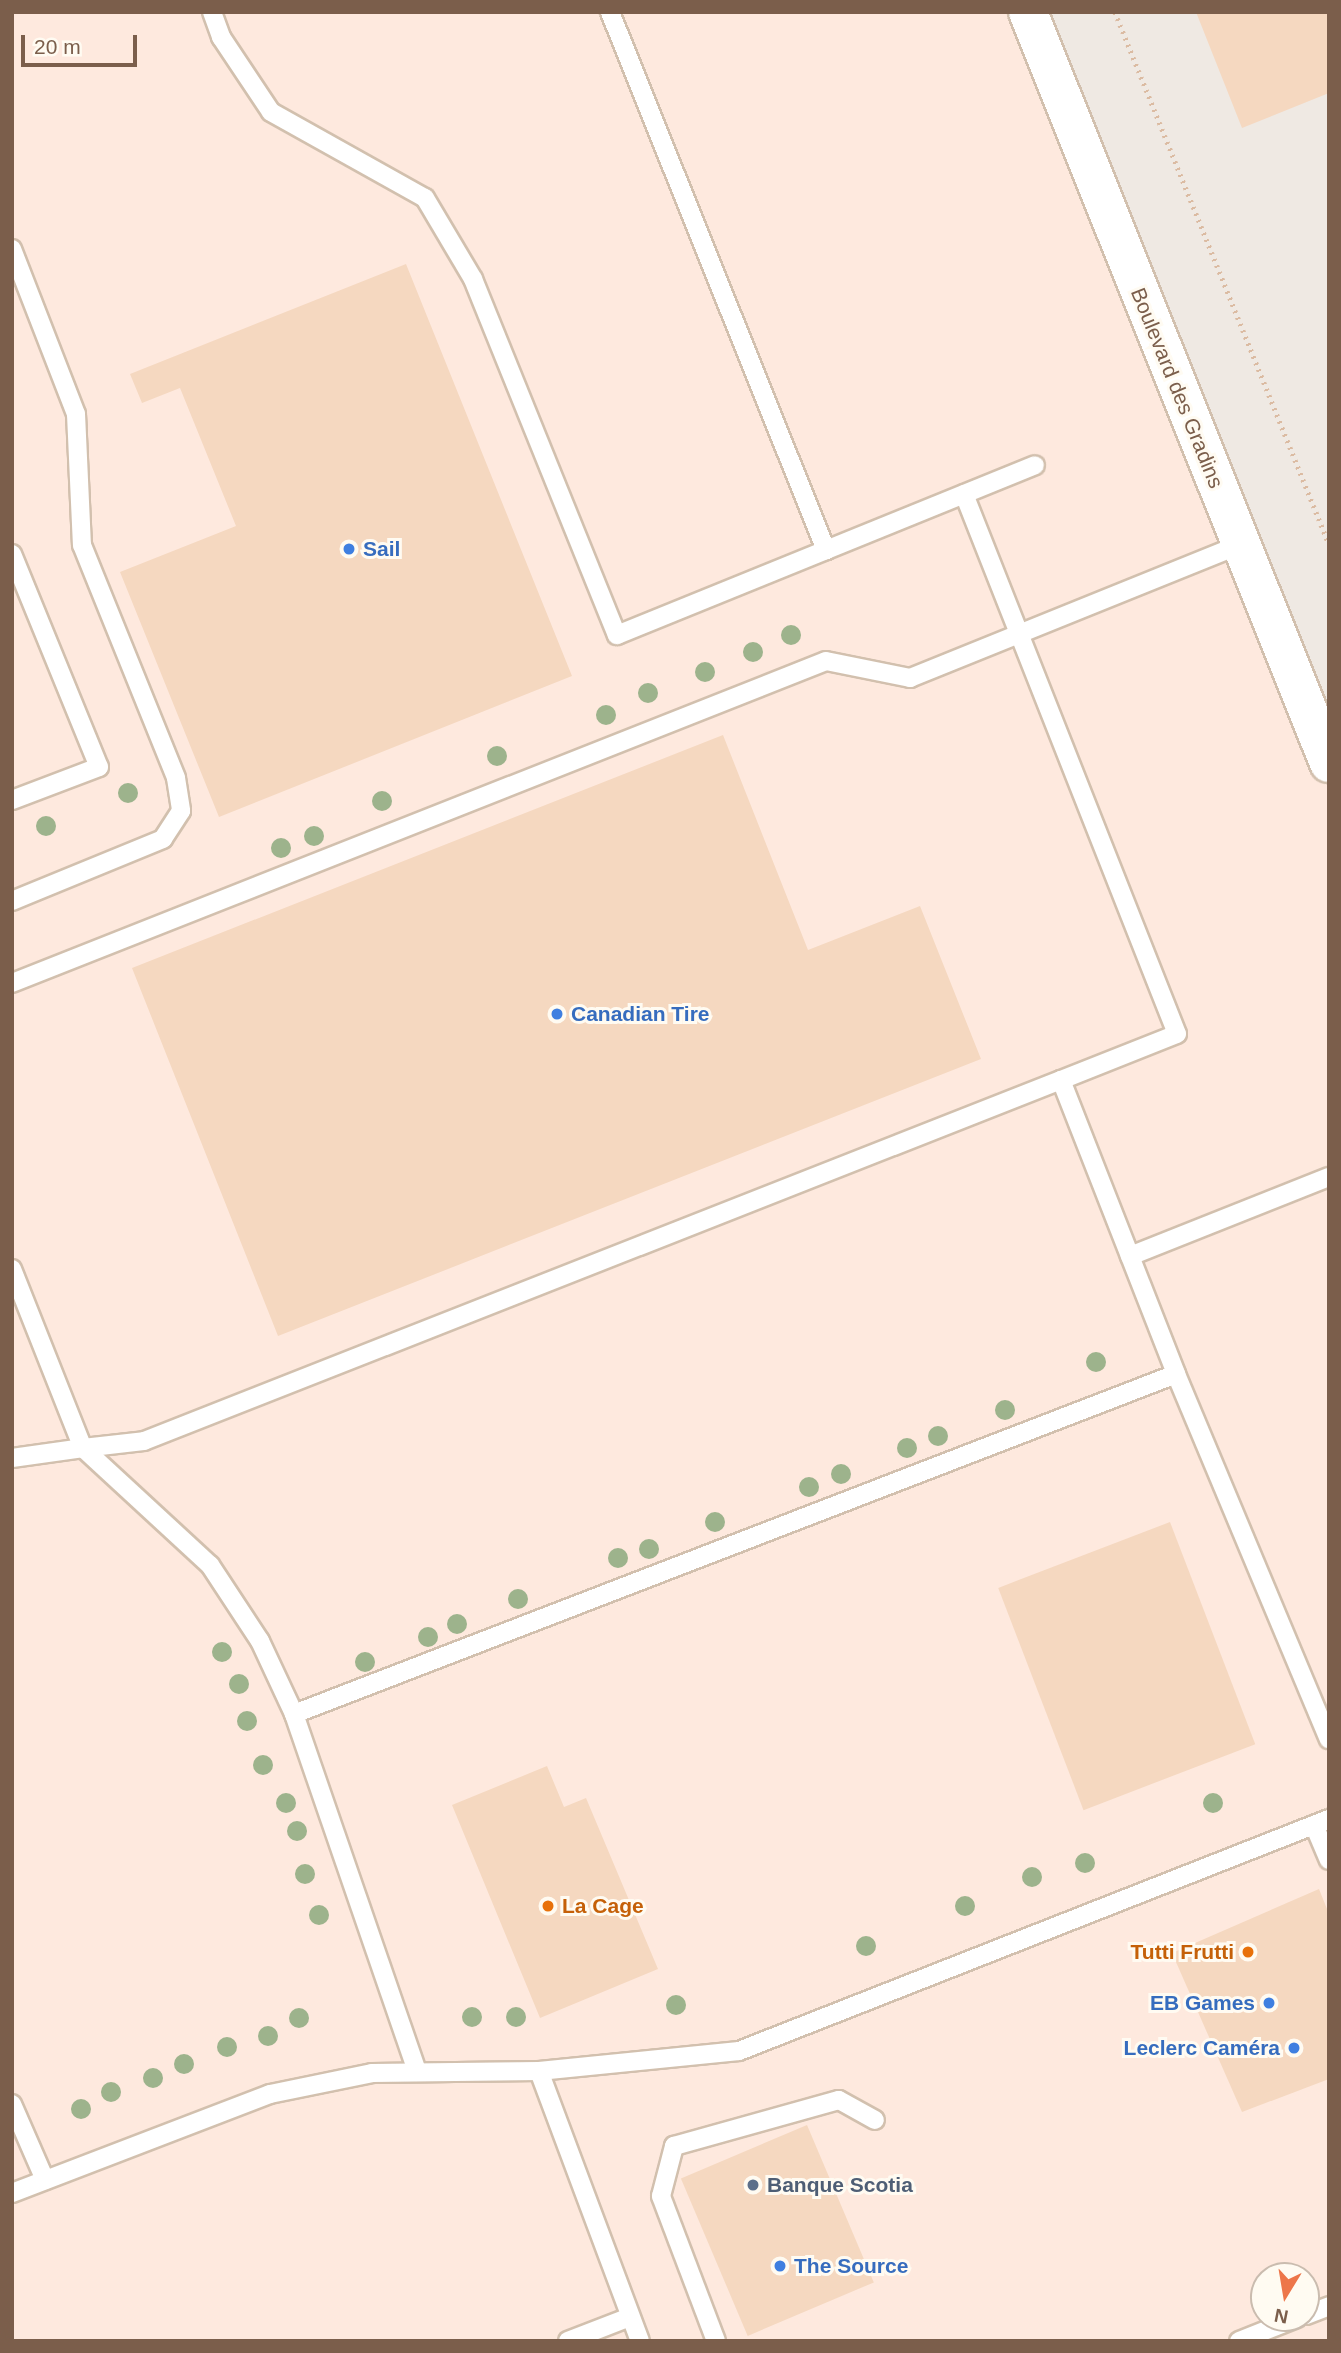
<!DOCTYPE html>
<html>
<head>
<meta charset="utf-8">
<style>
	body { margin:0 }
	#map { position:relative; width:1341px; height:2353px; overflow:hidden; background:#fef7ea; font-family:Arial,sans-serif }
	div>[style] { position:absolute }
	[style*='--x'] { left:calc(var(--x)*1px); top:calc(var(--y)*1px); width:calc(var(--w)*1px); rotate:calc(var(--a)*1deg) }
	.commercial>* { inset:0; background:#fee9de }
	.industrial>* { inset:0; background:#efe9e3 }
	.building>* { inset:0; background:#f5d8c0; transform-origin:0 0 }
	.path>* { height:4.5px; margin-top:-2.25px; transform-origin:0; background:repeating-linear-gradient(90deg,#dbbba2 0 2px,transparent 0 7px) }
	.roads { filter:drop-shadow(2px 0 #d2c0ae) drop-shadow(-2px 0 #d2c0ae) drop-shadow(0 2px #d2c0ae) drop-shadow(0 -2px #d2c0ae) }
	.service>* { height:18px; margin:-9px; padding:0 9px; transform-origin:9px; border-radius:9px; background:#fff }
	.tertiary>* { height:38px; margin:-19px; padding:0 19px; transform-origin:19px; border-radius:19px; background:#fff }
	.trees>* { width:20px; height:20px; margin:-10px; border-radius:50%; background:#9db38c }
	.dots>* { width:19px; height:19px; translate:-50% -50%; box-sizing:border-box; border:4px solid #fffbf2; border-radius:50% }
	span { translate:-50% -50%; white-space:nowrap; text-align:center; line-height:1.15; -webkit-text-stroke:6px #fffbf2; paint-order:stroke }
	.street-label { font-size:21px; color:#7b5e4b }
	.shop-label { font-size:21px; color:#366cbe; font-weight:700 }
	.left { translate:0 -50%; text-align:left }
	.right { translate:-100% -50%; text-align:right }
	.food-label { font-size:21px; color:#c56008; font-weight:700 }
	.service-label { font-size:21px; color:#4e5e75; font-weight:700 }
	.frame { position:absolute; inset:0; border:14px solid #7b5e4b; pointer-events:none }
	.north { position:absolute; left:1250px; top:2262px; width:70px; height:70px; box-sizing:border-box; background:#fffbf2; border:2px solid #cabcaf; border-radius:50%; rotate:191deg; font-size:19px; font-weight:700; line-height:28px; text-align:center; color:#7b5e4b }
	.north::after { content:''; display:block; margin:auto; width:24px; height:32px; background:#ed764a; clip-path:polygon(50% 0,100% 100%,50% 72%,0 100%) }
	.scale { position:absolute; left:21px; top:35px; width:116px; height:32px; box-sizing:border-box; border:4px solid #7b5e4b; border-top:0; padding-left:9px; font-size:21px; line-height:24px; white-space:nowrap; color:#7b5e4b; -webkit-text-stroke:5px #fffbf2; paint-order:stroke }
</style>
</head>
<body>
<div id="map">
	<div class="commercial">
		<i style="clip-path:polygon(evenodd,12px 12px,1329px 12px,1329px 2341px,12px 2341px,12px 12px,1264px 2276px,1306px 2276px,1306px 2318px,1264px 2318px,1264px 2276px)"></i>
	</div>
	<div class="industrial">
		<i style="clip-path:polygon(1031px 12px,1329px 12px,1329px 763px)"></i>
	</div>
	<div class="building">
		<i style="clip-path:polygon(1196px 12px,1329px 12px,1329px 93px,1242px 128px)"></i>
		<i style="clip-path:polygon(406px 264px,572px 676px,219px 817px,120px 572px,236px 526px,180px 388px,142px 403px,130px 374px)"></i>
		<i style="clip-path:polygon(723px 735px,808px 950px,920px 906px,981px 1059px,278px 1336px,132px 968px)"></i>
		<i style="left:1170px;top:1522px;width:238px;height:184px;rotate:69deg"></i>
		<i style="clip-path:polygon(547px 1766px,564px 1807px,586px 1798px,658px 1969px,540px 2018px,452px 1805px)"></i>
		<i style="clip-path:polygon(1319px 1889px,1329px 1914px,1329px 2079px,1242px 2112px,1172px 1953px)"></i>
		<i style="left:807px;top:2125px;width:171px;height:137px;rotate:67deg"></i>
	</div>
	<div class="path">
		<i style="--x:1115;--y:12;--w:573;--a:68.09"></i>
	</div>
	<div class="roads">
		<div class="service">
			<i style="--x:212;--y:12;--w:27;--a:70"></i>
			<i style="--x:221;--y:37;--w:90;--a:56.3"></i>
			<i style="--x:271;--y:112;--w:176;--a:29.2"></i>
			<i style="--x:425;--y:198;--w:94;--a:59.3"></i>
			<i style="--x:473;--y:279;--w:384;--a:68"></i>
			<i style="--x:617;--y:635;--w:451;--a:-22.1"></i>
			<i style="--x:610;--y:12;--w:580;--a:68.13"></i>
			<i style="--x:12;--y:249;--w:177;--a:68.8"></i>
			<i style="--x:76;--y:414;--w:131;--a:87.4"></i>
			<i style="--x:82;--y:545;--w:251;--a:68"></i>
			<i style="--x:176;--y:778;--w:33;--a:81"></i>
			<i style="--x:181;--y:811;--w:33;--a:123"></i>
			<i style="--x:163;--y:839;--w:163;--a:157.7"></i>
			<i style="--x:964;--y:494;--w:580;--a:68.47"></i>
			<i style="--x:1177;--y:1034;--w:125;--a:158.4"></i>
			<i style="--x:12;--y:554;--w:230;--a:67.8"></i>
			<i style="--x:99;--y:767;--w:93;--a:159.2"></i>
			<i style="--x:12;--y:983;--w:875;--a:-21.58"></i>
			<i style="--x:826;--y:661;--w:86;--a:11.4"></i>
			<i style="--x:910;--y:678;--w:356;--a:-22"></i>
			<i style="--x:1130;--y:1256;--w:214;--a:-21.7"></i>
			<i style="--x:12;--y:1269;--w:193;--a:68.4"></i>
			<i style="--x:83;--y:1448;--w:61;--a:-6.5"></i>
			<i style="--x:144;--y:1441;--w:985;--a:-21.49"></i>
			<i style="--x:1061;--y:1080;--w:316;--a:68.6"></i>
			<i style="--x:1176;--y:1374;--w:396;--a:67.3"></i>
			<i style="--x:12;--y:1458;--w:72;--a:-8"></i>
			<i style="--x:83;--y:1448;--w:173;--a:42.7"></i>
			<i style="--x:210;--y:1565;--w:91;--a:56.7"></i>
			<i style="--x:260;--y:1641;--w:81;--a:65"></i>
			<i style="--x:294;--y:1714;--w:378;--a:71"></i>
			<i style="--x:294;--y:1714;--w:945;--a:-21.08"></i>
			<i style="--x:1314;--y:1825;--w:38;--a:67"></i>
			<i style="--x:539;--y:2071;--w:288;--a:69.5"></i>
			<i style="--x:12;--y:2104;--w:83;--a:66.5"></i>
			<i style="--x:12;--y:2193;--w:276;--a:-21"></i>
			<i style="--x:270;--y:2094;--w:104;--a:-11.6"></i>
			<i style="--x:372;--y:2073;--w:167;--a:-0.7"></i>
			<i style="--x:539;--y:2071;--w:201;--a:-5.7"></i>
			<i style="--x:739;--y:2051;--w:634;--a:-21.47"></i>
			<i style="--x:1306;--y:2315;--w:25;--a:-21"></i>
			<i style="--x:568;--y:2341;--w:66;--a:-21.2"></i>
			<i style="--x:716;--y:2341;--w:155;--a:-110.8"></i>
			<i style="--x:661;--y:2196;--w:52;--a:-75.4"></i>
			<i style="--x:674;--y:2146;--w:171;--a:-15.6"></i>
			<i style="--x:839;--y:2100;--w:41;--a:29.1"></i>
			<i style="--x:1239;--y:2341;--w:62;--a:-21.6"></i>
		</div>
		<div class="tertiary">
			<i style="--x:1028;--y:12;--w:809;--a:68.16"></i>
		</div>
	</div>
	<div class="trees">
		<i style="left:791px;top:635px"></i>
		<i style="left:753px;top:652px"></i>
		<i style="left:705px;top:672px"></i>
		<i style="left:648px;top:693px"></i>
		<i style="left:606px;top:715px"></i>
		<i style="left:497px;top:756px"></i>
		<i style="left:128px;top:793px"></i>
		<i style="left:382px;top:801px"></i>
		<i style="left:46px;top:826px"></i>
		<i style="left:314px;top:836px"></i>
		<i style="left:281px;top:848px"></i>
		<i style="left:1096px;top:1362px"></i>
		<i style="left:1005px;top:1410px"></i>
		<i style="left:938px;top:1436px"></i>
		<i style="left:907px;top:1448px"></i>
		<i style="left:841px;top:1474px"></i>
		<i style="left:809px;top:1487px"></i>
		<i style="left:715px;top:1522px"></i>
		<i style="left:649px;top:1549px"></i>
		<i style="left:618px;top:1558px"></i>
		<i style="left:518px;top:1599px"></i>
		<i style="left:457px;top:1624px"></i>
		<i style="left:428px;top:1637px"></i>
		<i style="left:222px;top:1652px"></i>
		<i style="left:365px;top:1662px"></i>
		<i style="left:239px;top:1684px"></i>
		<i style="left:247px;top:1721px"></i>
		<i style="left:263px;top:1765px"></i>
		<i style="left:286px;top:1803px"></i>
		<i style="left:1213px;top:1803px"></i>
		<i style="left:297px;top:1831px"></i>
		<i style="left:1085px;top:1863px"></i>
		<i style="left:305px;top:1874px"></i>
		<i style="left:1032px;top:1877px"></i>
		<i style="left:965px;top:1906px"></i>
		<i style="left:319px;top:1915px"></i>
		<i style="left:866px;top:1946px"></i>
		<i style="left:676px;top:2005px"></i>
		<i style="left:472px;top:2017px"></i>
		<i style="left:516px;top:2017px"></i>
		<i style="left:299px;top:2018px"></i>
		<i style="left:268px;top:2036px"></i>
		<i style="left:227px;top:2047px"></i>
		<i style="left:184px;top:2064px"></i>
		<i style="left:153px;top:2078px"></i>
		<i style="left:111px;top:2092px"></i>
		<i style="left:81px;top:2109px"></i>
	</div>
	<div class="dots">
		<i style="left:349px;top:549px;background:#3f7fe0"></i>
		<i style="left:557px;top:1014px;background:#3f7fe0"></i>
		<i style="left:548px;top:1906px;background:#e8710a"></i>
		<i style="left:1248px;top:1952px;background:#e8710a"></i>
		<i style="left:1269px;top:2003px;background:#3f7fe0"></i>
		<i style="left:1294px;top:2048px;background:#3f7fe0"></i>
		<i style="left:753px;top:2185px;background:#5c6f8a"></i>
		<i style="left:780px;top:2266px;background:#3f7fe0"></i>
	</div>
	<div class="street-label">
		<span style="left:1177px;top:388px;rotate:68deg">Boulevard des Gradins</span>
	</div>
	<div class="shop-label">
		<span class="left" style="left:363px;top:549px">Sail</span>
		<span class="left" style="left:571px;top:1014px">Canadian Tire</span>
		<span class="right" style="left:1255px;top:2003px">EB Games</span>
		<span class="right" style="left:1280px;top:2048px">Leclerc Caméra</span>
		<span class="left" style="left:794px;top:2266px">The Source</span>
	</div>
	<div class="food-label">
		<span class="left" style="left:562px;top:1906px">La Cage</span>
		<span class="right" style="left:1234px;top:1952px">Tutti Frutti</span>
	</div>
	<div class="service-label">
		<span class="left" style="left:767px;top:2185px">Banque Scotia</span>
	</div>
	<div class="frame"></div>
	<div class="north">N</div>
	<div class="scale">20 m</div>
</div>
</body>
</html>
